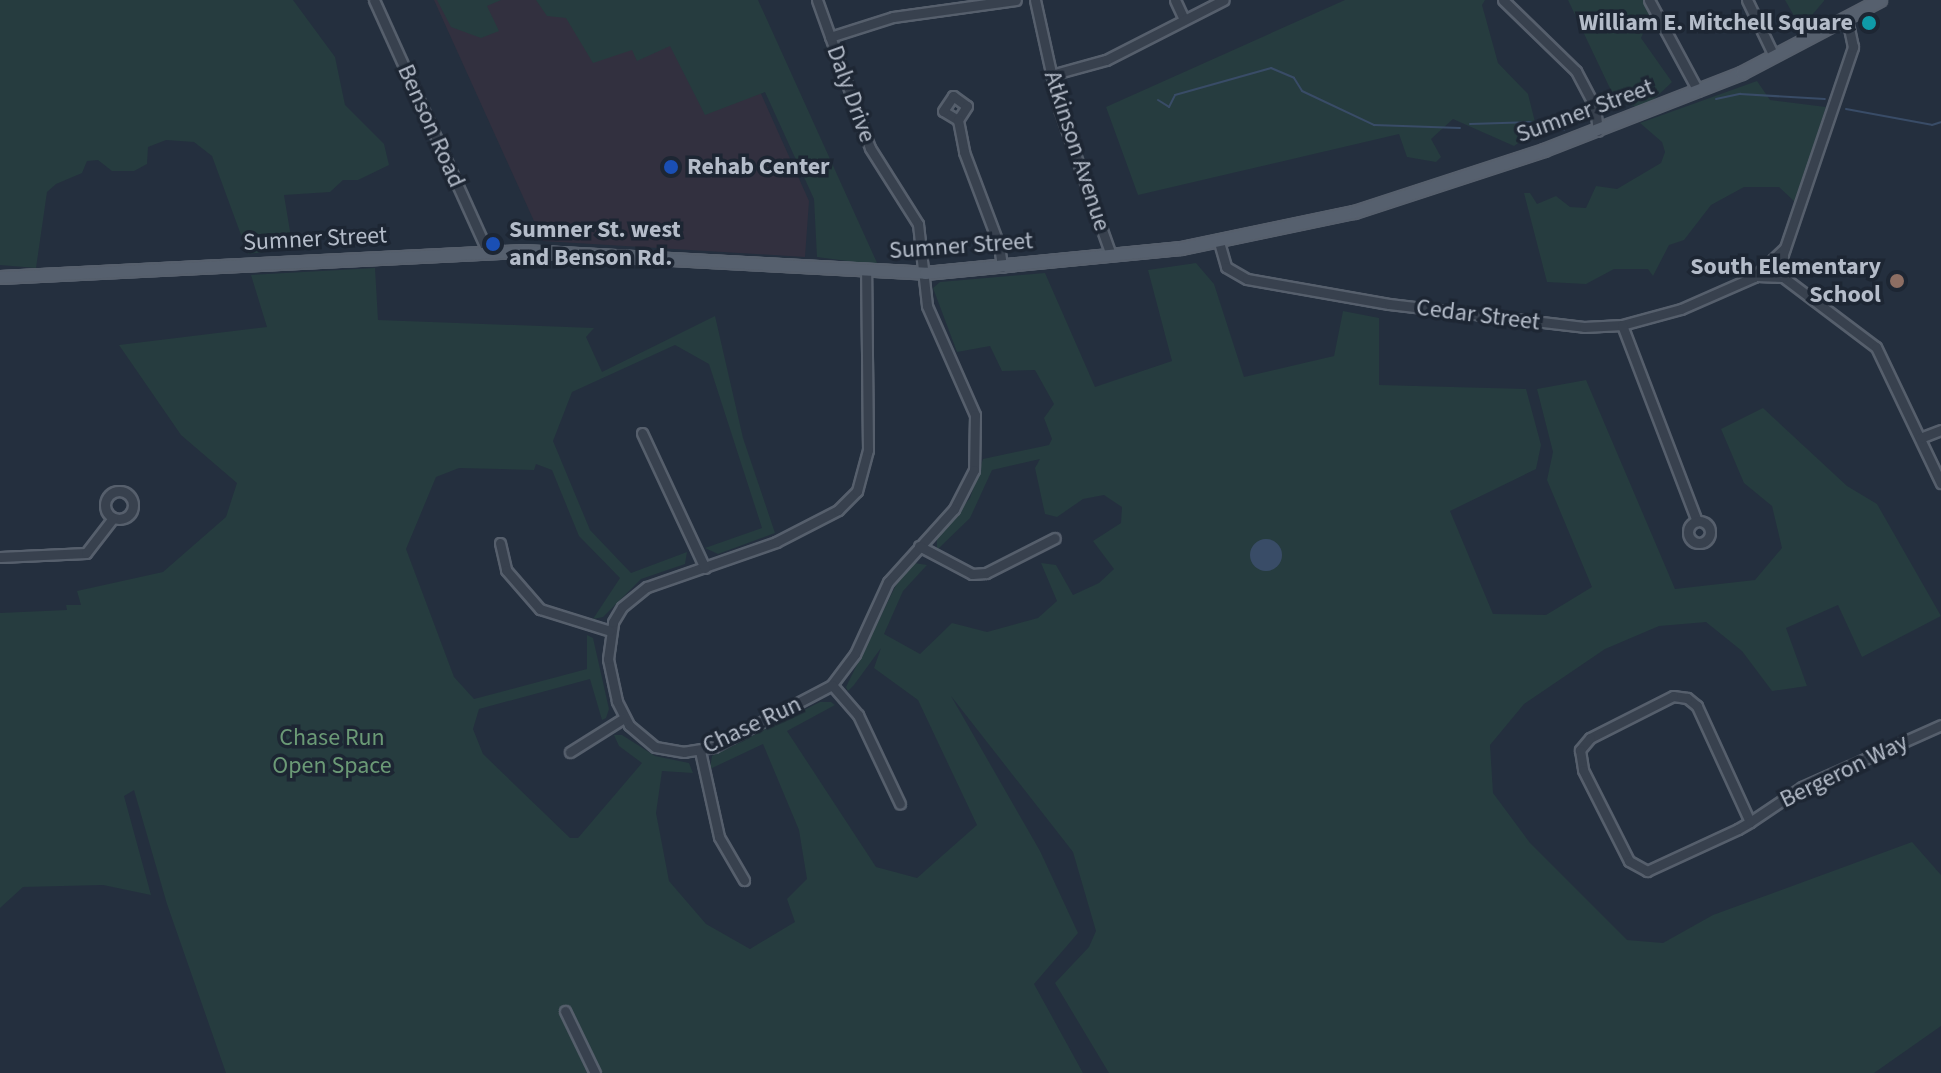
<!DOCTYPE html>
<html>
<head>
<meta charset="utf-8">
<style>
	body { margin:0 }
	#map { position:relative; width:1941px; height:1073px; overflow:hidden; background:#242f3e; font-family:"Source Sans 3",sans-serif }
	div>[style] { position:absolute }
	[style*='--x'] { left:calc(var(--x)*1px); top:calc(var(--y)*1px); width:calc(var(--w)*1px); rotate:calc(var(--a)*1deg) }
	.medical>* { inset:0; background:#32303f }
	.green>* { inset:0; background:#263c3f }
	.water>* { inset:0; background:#394c67 }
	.round { border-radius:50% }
	.stream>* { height:2px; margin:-1px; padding:0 1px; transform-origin:1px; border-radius:1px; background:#394c67 }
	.roads { filter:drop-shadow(2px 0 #565f6c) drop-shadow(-2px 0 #565f6c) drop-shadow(0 2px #565f6c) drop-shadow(0 -2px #565f6c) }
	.minor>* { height:9px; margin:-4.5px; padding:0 4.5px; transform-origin:4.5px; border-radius:4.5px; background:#38414e }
	.minor>.ring { margin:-4.5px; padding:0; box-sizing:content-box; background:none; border:9px solid #38414e; border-radius:50% }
	.major>* { height:11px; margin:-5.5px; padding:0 5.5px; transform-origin:5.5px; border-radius:5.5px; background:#56606e }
	.dots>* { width:22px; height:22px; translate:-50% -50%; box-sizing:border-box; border:4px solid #1d2633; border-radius:50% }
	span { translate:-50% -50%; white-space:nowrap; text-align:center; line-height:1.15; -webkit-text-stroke:7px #1d2633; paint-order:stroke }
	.poi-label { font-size:24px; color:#b4bcc9; font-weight:700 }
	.right { translate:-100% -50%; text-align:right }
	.left { translate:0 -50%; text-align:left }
	.street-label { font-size:24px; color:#b4bcc9 }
	.park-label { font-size:24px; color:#6b9a76 }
</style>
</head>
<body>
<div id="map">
	<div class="medical">
		<i style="clip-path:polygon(434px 0,719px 0,809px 201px,805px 257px,543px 241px)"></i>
	</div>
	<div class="green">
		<i style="clip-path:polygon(0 0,293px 0,335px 57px,345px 105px,384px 144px,389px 165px,358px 180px,343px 180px,330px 192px,284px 195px,293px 249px,248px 254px,212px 156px,194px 142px,166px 140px,148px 147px,147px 164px,134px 171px,112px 171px,98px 160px,87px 161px,82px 173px,56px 184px,47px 192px,36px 268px,0 265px)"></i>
		<i style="clip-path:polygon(437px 0,501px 0,487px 6px,499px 31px,481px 38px,451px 27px)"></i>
		<i style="clip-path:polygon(536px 0,758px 0,878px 265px,817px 257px,814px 199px,765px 92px,705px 115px,670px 46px,637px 61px,632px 50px,593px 63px,566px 18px,547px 16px)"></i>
		<i style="clip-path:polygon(1345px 0,1485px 0,1482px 5px,1498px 63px,1528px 94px,1537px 130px,1514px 146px,1453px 119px,1431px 139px,1441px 157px,1436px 162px,1407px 157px,1399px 134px,1138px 195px,1106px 107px)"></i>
		<i style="clip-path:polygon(1568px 0,1658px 0,1641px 38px,1672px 82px,1650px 103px,1637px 107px,1616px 101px)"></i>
		<i style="clip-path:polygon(1785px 0,1824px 0,1824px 1px,1801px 28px)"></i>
		<i style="clip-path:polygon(1757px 81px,1770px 100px,1826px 107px,1795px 202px,1779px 187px,1744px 187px,1711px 205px,1684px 240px,1669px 245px,1653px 276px,1648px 269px,1614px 269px,1586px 284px,1547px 282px,1524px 193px,1530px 193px,1537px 204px,1556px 196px,1570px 207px,1586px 208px,1596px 186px,1617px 189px,1661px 163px,1665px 152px,1662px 142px,1640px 123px)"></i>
		<i style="clip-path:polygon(1196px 263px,1214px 284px,1244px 377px,1334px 356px,1343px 311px,1379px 318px,1379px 385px,1526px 389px,1541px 445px,1536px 469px,1450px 511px,1493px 614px,1546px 615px,1592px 587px,1547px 480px,1553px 452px,1537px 389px,1586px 380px,1675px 589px,1755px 580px,1782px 548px,1772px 506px,1744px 483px,1721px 429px,1763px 408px,1847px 486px,1877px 504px,1941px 616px,1862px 657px,1838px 605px,1786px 628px,1807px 686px,1772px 691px,1742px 651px,1706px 622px,1659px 626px,1605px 649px,1524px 704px,1490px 745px,1493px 793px,1530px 843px,1627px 940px,1663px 943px,1713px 915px,1912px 842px,1941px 875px,1941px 1026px,1874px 1073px,1109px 1073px,1055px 983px,1089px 947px,1096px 931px,1073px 852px,951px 696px,1040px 851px,1078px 933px,1034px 984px,1083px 1073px,226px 1073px,167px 904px,134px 790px,124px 796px,151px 895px,103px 885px,23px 887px,0 908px,0 613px,67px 610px,66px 605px,81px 605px,77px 591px,163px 572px,226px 517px,237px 483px,181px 435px,119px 345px,267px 327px,251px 275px,375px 268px,378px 320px,594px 328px,586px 337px,602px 372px,715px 316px,743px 438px,775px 533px,718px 554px,705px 548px,762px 528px,709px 364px,675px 345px,572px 392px,553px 441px,590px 530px,631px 573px,687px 552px,685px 564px,641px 579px,603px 617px,593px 619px,620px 578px,579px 536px,552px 470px,536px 464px,534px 470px,459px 468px,436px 477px,406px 549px,454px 677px,474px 699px,587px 669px,587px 635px,593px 638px,609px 709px,606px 718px,602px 720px,590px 679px,479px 709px,473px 729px,483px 754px,570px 838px,578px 838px,642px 763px,619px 746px,614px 735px,622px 735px,655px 756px,689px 763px,693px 773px,662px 771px,656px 813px,669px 881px,706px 924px,750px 949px,795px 922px,787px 899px,807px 879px,799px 830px,763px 744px,710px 769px,712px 756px,820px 702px,831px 702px,835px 705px,787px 731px,876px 867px,917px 878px,977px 825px,918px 700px,874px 668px,881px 648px,854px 685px,848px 691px,846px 687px,896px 585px,914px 563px,927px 565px,903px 591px,884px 634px,920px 654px,952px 623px,987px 632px,1038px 618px,1057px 601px,1041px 563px,1056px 565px,1073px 595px,1099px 583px,1114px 569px,1093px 541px,1121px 523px,1122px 507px,1104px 495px,1083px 499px,1057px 517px,1045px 514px,1035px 468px,1040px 459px,992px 470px,970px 518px,937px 550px,937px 539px,970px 498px,983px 459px,1049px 445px,1052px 439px,1044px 418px,1054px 404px,1035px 370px,1002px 371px,990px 346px,957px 352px,933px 288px,940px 282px,1045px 273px,1095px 387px,1172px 361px,1148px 270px)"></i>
	</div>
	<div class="water">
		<i class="round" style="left:1250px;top:539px;width:32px;height:32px"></i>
	</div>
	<div class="stream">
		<i style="--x:1716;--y:99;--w:25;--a:-12"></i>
		<i style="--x:1740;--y:94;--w:85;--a:3.4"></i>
		<i style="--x:1158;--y:100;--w:13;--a:32"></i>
		<i style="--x:1169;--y:107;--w:13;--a:-63"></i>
		<i style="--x:1175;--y:95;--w:100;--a:-15.7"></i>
		<i style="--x:1271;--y:68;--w:25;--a:23"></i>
		<i style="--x:1294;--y:78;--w:15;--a:58"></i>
		<i style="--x:1302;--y:91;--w:80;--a:25.3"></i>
		<i style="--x:1374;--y:125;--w:86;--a:2"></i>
		<i style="--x:1846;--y:109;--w:87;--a:10.5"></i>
		<i style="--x:1932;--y:125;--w:9;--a:-18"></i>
		<i style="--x:1470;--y:124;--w:60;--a:-1.9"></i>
		<i style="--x:1530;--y:122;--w:35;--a:13"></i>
	</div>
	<div class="roads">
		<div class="minor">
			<i style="--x:374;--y:0;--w:277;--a:65.7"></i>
			<i style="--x:817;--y:0;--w:157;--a:70.3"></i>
			<i style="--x:870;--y:148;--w:90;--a:57.7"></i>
			<i style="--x:918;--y:224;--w:82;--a:83.7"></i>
			<i style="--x:927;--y:306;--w:119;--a:66.2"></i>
			<i style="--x:975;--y:415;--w:55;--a:91"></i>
			<i style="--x:974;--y:470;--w:44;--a:117.1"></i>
			<i style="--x:954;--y:509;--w:98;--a:132.1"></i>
			<i style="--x:888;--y:582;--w:79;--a:114.6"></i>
			<i style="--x:855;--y:654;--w:39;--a:127"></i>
			<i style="--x:832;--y:685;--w:133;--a:152.3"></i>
			<i style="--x:714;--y:747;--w:30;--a:171"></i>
			<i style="--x:684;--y:752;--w:29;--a:-170"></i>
			<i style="--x:655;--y:747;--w:34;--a:-140"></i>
			<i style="--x:629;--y:725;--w:27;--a:-117"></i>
			<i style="--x:617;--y:701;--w:43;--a:-102.1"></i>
			<i style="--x:608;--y:659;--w:37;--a:-82"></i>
			<i style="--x:613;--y:622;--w:17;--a:-59"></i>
			<i style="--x:622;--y:607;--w:32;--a:-39"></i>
			<i style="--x:647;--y:587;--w:137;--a:-19.2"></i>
			<i style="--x:776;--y:542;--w:70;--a:-27.3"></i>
			<i style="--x:838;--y:510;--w:27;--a:-45"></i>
			<i style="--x:857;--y:491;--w:42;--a:-75"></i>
			<i style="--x:868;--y:450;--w:177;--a:-90.6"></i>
			<i style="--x:1035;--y:0;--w:112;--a:77.6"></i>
			<i style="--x:1059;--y:109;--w:155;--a:70.4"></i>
			<i style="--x:1175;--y:0;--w:21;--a:65"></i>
			<i style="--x:1503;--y:0;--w:102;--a:44.2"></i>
			<i style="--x:1576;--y:71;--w:41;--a:62.2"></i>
			<i style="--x:1595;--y:107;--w:24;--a:83"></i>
			<i style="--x:1649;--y:0;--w:103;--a:61.7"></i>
			<i style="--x:1747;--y:0;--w:62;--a:64.3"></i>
			<i style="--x:830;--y:37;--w:66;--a:-17.6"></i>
			<i style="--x:893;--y:17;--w:124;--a:-7.9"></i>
			<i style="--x:1051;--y:75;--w:57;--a:-15.3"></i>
			<i style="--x:1106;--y:60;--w:132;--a:-27"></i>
			<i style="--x:958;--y:120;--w:17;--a:-149"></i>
			<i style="--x:943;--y:111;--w:18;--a:-56"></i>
			<i style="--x:953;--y:96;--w:17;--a:36"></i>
			<i style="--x:967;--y:106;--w:17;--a:123"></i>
			<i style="--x:958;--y:120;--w:33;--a:79"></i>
			<i style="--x:964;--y:152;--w:99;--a:69.4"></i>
			<i style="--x:999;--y:245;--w:22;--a:82"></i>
			<i style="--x:1219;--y:242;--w:26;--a:74"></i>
			<i style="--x:1226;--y:267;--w:24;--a:30"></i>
			<i style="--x:1247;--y:279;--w:144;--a:10"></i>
			<i style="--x:1389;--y:304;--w:196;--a:6.7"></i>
			<i style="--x:1584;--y:327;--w:38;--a:-3"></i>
			<i style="--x:1622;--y:325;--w:61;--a:-15.2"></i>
			<i style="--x:1681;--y:309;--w:80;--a:-23.7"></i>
			<i style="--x:1754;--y:277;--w:42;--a:-43.1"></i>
			<i style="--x:1757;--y:276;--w:26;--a:2"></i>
			<i style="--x:1783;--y:277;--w:116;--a:37"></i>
			<i style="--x:1876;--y:347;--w:151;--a:64.5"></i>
			<i style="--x:1783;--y:277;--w:23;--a:-90"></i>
			<i style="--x:1783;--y:254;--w:219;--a:-71.3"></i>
			<i style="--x:1853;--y:47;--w:30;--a:-102"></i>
			<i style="--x:1622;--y:325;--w:210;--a:69.1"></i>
			<i style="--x:642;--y:433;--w:149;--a:65"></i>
			<i style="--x:1920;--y:438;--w:22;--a:-21"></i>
			<i class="ring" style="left:105px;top:491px;width:19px;height:19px"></i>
			<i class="ring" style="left:1688px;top:521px;width:13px;height:13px"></i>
			<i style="--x:500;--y:543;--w:28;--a:77"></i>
			<i style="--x:506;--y:570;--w:52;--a:48.9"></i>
			<i style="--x:540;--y:609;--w:73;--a:17.4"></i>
			<i style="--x:919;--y:546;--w:60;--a:27.8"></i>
			<i style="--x:972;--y:574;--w:14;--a:-4"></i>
			<i style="--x:986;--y:573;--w:77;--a:-26.9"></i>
			<i style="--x:0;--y:557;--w:86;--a:-2.7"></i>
			<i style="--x:86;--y:553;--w:44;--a:-52.4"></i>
			<i style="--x:832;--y:685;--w:40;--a:49"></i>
			<i style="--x:858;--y:715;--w:98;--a:64.7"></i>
			<i style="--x:700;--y:751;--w:88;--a:77.5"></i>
			<i style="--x:719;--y:837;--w:50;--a:59.8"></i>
			<i style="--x:570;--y:752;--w:64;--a:-32.2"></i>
			<i style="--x:1750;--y:822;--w:128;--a:-114.6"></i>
			<i style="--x:1697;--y:706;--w:13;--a:-141"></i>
			<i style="--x:1687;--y:698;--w:14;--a:-172"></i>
			<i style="--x:1673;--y:696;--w:93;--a:153.2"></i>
			<i style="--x:1590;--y:738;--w:16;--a:130"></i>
			<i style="--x:1580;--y:750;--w:20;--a:81"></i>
			<i style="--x:1583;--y:770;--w:102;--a:63.2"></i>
			<i style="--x:1629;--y:861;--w:21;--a:29"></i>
			<i style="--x:1647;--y:871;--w:100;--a:-24.8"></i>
			<i style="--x:1738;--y:829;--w:14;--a:-30"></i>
			<i style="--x:1750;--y:822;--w:63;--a:-33.9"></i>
			<i style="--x:1802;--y:787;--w:152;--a:-24"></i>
			<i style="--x:565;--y:1011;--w:69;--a:64.2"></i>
		</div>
		<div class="major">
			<i style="--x:0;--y:277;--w:524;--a:-2.85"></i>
			<i style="--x:523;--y:251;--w:403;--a:3.1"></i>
			<i style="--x:925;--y:273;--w:257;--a:-5.6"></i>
			<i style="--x:1181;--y:248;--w:177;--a:-11.8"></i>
			<i style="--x:1354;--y:212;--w:200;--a:-18.1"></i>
			<i style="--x:1544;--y:150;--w:212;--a:-21.3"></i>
			<i style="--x:1741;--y:73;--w:157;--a:-27.7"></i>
		</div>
	</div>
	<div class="dots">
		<i style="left:1869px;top:23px;background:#0f9aa8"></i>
		<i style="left:671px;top:167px;background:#1a4fb4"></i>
		<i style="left:493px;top:244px;background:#1a4fb4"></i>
		<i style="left:1897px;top:281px;background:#8d6e63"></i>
	</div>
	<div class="poi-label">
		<span class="right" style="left:1853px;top:23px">William E. Mitchell Square</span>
		<span class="left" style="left:687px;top:167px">Rehab Center</span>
		<span class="left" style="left:509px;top:244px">Sumner St. west<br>and Benson Rd.</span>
		<span class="right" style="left:1881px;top:281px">South Elementary<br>School</span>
	</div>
	<div class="street-label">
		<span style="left:851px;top:94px;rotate:70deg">Daly Drive</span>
		<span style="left:1585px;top:111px;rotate:-20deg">Sumner Street</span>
		<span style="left:431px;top:126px;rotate:66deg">Benson Road</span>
		<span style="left:1077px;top:151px;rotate:72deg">Atkinson Avenue</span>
		<span style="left:315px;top:239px;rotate:-3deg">Sumner Street</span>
		<span style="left:961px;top:246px;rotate:-4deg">Sumner Street</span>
		<span style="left:1478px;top:315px;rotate:7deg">Cedar Street</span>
		<span style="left:752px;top:725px;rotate:-25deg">Chase Run</span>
		<span style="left:1844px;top:771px;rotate:-26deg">Bergeron Way</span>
	</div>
	<div class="park-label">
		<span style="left:332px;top:752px">Chase Run<br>Open Space</span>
	</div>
</div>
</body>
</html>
